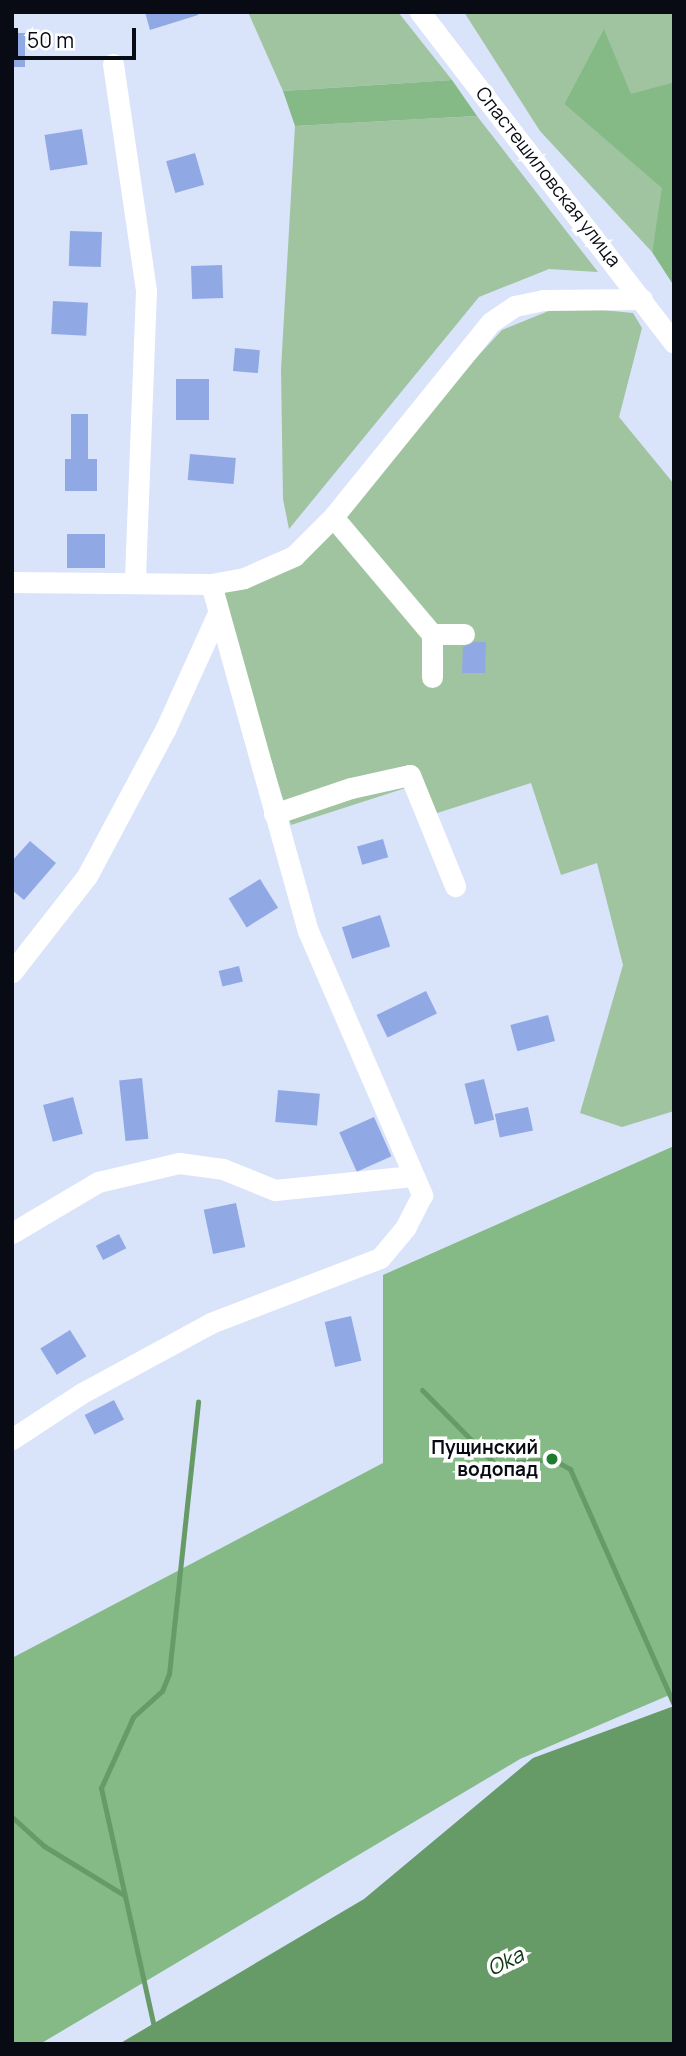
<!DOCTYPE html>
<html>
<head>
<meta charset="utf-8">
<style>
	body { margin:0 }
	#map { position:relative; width:686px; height:2056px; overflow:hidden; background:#d9e3fa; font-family:Manrope,sans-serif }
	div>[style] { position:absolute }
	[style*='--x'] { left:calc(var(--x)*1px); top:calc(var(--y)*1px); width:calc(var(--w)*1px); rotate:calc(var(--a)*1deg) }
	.green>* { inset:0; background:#a0c4a0 }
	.forest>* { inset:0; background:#85ba87 }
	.water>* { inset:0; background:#669a67 }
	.stream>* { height:5px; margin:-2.5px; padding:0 2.5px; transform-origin:2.5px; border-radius:2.5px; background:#669a67 }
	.building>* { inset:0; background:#90a9e5; transform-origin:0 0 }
	.minor>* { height:21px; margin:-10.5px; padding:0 10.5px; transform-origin:10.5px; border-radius:10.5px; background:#fff }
	.dots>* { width:19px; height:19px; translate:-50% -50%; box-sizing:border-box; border:4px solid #fff; border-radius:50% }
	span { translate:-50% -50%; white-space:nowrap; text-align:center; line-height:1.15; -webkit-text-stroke:7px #fff; paint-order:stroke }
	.street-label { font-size:19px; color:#080b14 }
	.poi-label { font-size:19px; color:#080b14; font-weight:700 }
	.right { translate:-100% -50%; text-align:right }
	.water-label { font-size:21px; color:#0f3513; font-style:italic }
	.frame { position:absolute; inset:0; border:14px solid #080b14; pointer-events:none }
	.scale { position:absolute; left:14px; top:28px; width:122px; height:32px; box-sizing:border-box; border:4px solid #080b14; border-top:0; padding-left:9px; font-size:21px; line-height:24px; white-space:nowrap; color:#080b14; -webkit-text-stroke:5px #fff; paint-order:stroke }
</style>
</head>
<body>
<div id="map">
	<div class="green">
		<i style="clip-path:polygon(248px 12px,398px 12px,452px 80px,283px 91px)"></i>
		<i style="clip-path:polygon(464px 12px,674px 12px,674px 82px,631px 95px,604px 30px,564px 104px,663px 188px,652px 252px,540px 131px)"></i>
		<i style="clip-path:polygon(477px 116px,598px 272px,549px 269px,479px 297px,289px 529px,283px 499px,281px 369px,295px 126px)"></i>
		<i style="clip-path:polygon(561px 306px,633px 313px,642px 328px,619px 417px,674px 484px,674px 1111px,622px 1127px,580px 1113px,623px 965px,597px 863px,561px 875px,531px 783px,431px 815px,418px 784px,291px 825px,217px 584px,294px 555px,502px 330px)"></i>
	</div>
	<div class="forest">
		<i style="clip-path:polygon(604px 29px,631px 94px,674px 82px,674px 286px,652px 252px,662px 188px,564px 104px)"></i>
		<i style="clip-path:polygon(452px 80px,477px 116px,295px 126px,283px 91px)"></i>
		<i style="clip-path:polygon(674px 1146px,674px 1693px,520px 1759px,40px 2044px,12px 2044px,12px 1658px,383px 1463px,383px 1275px)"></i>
	</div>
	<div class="water">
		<i style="clip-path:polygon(674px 1706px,674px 2044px,119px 2044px,364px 1899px,533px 1758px)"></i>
	</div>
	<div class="stream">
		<i style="--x:422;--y:1390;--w:104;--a:45.4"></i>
		<i style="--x:495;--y:1464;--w:57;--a:-5"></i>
		<i style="--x:552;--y:1459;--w:21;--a:29"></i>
		<i style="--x:570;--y:1469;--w:258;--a:66.2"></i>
		<i style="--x:12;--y:1817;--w:43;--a:42.2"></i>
		<i style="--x:44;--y:1846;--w:94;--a:31.5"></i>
		<i style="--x:154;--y:2027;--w:245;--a:-102.5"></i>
		<i style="--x:101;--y:1788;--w:78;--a:-65.7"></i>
		<i style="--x:133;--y:1717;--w:39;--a:-42"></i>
		<i style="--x:162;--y:1691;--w:18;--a:-68"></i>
		<i style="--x:169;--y:1674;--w:274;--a:-83.9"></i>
	</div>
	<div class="building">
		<i style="clip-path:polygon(145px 12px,198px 12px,198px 15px,150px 30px)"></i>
		<i style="left:12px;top:33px;width:13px;height:34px"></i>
		<i style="left:82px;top:129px;width:36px;height:38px;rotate:81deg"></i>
		<i style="left:195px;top:153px;width:33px;height:30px;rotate:74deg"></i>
		<i style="left:70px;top:231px;width:32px;height:35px;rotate:2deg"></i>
		<i style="left:222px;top:265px;width:33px;height:31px;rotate:88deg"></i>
		<i style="left:53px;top:301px;width:35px;height:33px;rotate:3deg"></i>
		<i style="left:235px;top:348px;width:25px;height:23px;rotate:5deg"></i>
		<i style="left:176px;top:379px;width:33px;height:41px"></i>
		<i style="clip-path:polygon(71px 414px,88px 414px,88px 459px,97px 459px,97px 491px,65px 491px,65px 459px,71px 459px)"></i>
		<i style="left:190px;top:454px;width:46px;height:26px;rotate:5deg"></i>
		<i style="left:67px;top:534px;width:38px;height:34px"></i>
		<i style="clip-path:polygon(474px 642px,486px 642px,485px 673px,462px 673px,463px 647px)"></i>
		<i style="left:383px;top:839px;width:19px;height:27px;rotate:74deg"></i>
		<i style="clip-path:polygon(30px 841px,56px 863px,24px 900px,12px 890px,12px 861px)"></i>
		<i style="left:260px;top:879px;width:34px;height:37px;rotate:58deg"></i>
		<i style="left:380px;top:915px;width:33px;height:40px;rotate:72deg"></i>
		<i style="left:239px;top:966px;width:16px;height:21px;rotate:76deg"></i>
		<i style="left:426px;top:991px;width:25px;height:55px;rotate:64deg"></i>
		<i style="left:548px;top:1015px;width:27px;height:39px;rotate:75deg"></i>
		<i style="left:142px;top:1078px;width:61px;height:23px;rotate:84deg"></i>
		<i style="left:484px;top:1079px;width:42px;height:20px;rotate:76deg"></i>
		<i style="left:278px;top:1090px;width:42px;height:32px;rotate:5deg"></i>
		<i style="left:73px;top:1097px;width:38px;height:31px;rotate:75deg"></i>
		<i style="left:528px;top:1107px;width:24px;height:34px;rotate:78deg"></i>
		<i style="left:374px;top:1117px;width:43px;height:38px;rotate:66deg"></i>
		<i style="left:236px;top:1203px;width:45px;height:33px;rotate:78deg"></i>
		<i style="left:119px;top:1234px;width:16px;height:26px;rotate:63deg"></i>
		<i style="left:351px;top:1316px;width:46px;height:27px;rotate:77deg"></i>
		<i style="left:70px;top:1330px;width:31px;height:35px;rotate:58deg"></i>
		<i style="left:114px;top:1400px;width:22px;height:33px;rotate:63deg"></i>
	</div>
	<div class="minor">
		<i style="--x:420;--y:12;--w:417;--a:52.5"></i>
		<i style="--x:113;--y:64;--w:229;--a:81.7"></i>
		<i style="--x:146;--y:291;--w:290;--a:92.2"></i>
		<i style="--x:333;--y:517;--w:153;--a:49.8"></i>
		<i style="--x:432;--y:634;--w:32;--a:0"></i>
		<i style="--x:12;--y:582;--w:199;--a:0.6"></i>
		<i style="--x:211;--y:584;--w:360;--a:74.4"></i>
		<i style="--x:308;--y:931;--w:288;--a:66.6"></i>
		<i style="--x:422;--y:1195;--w:36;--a:117"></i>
		<i style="--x:406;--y:1227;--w:40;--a:130"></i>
		<i style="--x:380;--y:1258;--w:181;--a:159"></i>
		<i style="--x:211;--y:1323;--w:147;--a:151.5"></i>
		<i style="--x:82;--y:1393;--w:84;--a:146.7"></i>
		<i style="--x:211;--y:584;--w:34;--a:-10"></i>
		<i style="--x:244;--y:578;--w:55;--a:-23.7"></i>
		<i style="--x:294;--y:556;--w:55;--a:-45"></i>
		<i style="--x:333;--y:517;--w:251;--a:-51"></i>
		<i style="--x:491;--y:322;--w:29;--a:-34"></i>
		<i style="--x:515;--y:306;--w:29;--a:-12"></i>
		<i style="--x:543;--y:300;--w:99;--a:-0.6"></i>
		<i style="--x:432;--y:634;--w:43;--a:90"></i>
		<i style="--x:274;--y:814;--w:81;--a:-18.7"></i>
		<i style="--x:351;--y:788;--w:60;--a:-12.4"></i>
		<i style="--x:410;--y:775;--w:120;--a:67.9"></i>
		<i style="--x:12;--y:972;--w:122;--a:-52"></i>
		<i style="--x:87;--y:876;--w:166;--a:-61.9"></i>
		<i style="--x:165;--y:730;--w:128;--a:-65.6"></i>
		<i style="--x:12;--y:1233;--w:100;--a:-30.7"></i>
		<i style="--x:98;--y:1182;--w:83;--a:-13.2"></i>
		<i style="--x:179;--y:1163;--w:44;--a:7.8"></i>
		<i style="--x:223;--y:1169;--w:56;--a:22"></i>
		<i style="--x:275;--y:1190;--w:138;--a:-5.8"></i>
	</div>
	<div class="dots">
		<i style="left:552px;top:1459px;background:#1f7c2c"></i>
	</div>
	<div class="street-label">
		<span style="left:548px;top:177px;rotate:52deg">Спастешиловская улица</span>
	</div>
	<div class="poi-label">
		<span class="right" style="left:538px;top:1459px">Пущинский<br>водопад</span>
	</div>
	<div class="water-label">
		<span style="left:505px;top:1961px;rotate:-26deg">Oka</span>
	</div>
	<div class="frame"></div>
	<div class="scale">50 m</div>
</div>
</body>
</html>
